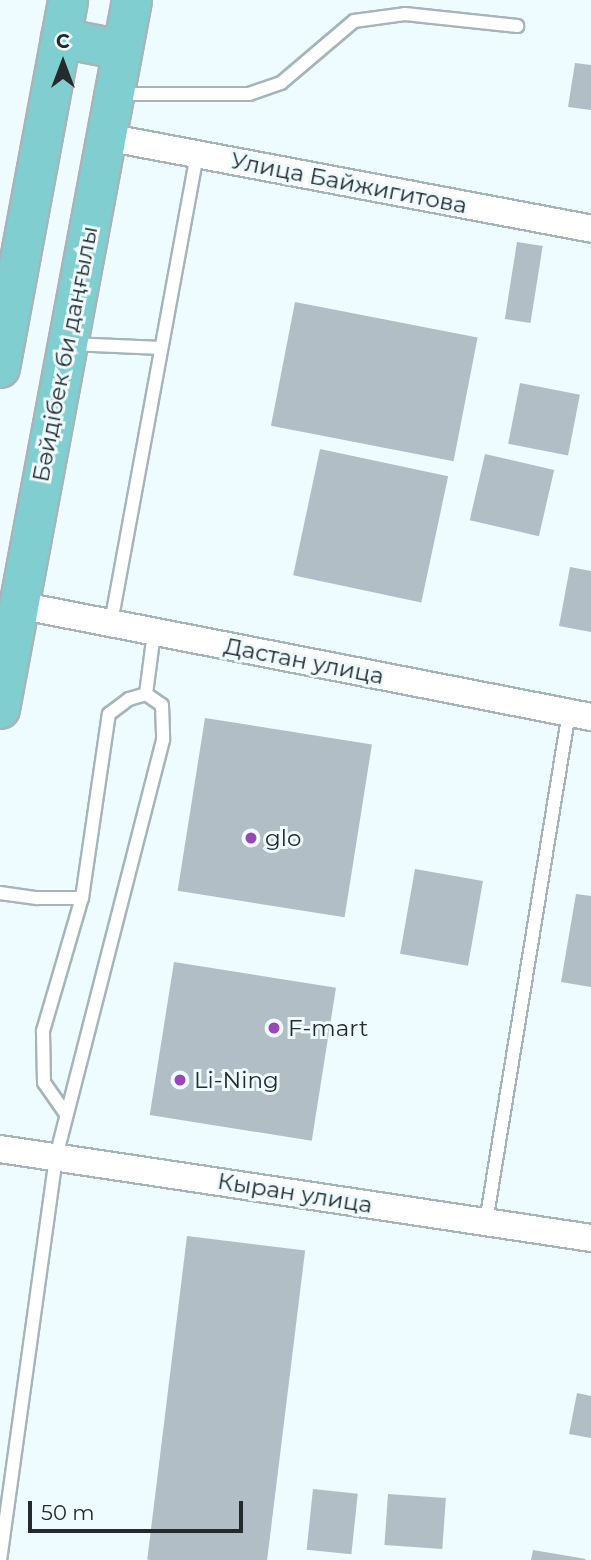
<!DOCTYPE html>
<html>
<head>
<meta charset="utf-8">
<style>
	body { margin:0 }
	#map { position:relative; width:591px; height:1560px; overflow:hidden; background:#eefbff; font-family:Montserrat,sans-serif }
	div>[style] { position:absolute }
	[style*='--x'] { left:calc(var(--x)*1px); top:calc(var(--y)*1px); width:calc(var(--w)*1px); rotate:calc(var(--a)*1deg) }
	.building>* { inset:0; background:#b1bec6; transform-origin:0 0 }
	.roads { filter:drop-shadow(2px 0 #a5b5b9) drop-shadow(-2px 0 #a5b5b9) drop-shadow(0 2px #a5b5b9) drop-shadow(0 -2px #a5b5b9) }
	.lane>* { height:12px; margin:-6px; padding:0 6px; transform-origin:6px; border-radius:6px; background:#fff }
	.street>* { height:26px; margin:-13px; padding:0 13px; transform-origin:13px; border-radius:13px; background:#fff }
	.primary>* { height:38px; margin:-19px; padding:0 19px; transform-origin:19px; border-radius:19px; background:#81ced1 }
	.dots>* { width:19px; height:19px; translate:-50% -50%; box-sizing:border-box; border:4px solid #eefbff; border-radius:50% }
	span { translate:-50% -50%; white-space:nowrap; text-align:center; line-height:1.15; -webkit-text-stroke:6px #eefbff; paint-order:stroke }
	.street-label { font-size:23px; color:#252b2d }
	.poi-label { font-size:23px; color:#252b2d }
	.left { translate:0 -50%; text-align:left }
	.north { position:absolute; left:28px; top:28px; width:70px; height:70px; -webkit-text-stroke:5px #eefbff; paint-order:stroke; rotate:0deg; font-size:19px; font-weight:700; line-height:28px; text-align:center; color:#252b2d }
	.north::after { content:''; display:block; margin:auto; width:24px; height:32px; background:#252b2d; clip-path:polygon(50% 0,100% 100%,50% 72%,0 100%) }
	.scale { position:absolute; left:28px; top:1501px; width:215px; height:32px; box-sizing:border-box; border:4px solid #252b2d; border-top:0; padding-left:9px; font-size:21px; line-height:24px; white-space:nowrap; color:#252b2d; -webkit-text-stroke:5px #eefbff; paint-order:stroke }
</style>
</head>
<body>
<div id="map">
	<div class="building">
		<i style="clip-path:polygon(575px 63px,591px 65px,591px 110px,568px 107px)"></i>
		<i style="left:517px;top:242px;width:26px;height:78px;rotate:9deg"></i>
		<i style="left:295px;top:302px;width:186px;height:126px;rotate:11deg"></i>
		<i style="left:520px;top:383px;width:61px;height:62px;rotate:11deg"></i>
		<i style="left:320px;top:449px;width:131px;height:129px;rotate:12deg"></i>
		<i style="left:485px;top:454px;width:71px;height:68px;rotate:13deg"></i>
		<i style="clip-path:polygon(570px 567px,591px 571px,591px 632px,559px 626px)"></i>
		<i style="left:205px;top:718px;width:169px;height:175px;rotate:9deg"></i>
		<i style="left:415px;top:869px;width:69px;height:86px;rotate:10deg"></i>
		<i style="clip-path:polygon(576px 894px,591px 896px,591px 987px,561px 982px)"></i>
		<i style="left:174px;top:962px;width:164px;height:155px;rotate:9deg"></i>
		<i style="left:187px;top:1236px;width:119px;height:326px;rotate:7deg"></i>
		<i style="clip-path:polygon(577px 1393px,591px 1396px,591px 1438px,569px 1434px)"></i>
		<i style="left:313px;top:1489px;width:45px;height:61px;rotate:6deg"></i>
		<i style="left:388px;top:1494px;width:58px;height:51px;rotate:4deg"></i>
		<i style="clip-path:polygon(533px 1550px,586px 1559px,585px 1560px,531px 1560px)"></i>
	</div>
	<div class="roads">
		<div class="lane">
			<i style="--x:118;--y:94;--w:131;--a:0"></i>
			<i style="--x:249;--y:94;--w:34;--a:-19"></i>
			<i style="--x:281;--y:83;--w:96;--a:-40.3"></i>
			<i style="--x:354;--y:21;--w:51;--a:-7.8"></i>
			<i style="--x:405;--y:14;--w:113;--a:6.1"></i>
			<i style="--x:71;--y:344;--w:90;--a:2.5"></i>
			<i style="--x:111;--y:623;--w:477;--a:-79.6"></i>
			<i style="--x:146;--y:694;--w:63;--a:-82.6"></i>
			<i style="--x:0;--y:893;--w:37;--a:8"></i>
			<i style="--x:37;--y:898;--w:45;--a:0"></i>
			<i style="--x:82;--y:898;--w:186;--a:-81.7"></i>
			<i style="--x:109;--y:714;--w:25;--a:-37"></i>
			<i style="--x:129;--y:699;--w:18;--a:-16"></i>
			<i style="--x:146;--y:694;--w:19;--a:35"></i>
			<i style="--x:162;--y:705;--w:35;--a:88"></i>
			<i style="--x:163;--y:740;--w:431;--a:104.4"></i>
			<i style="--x:56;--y:1157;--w:407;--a:97.9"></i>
			<i style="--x:66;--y:1114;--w:38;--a:-125"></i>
			<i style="--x:44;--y:1083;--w:52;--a:-91.1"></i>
			<i style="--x:43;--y:1031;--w:139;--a:-73.7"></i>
			<i style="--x:486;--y:1222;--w:517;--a:-80.76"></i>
		</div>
		<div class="street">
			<i style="--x:106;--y:137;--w:494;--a:10.7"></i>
			<i style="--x:18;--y:605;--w:584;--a:11.06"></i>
			<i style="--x:0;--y:1149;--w:598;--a:8.56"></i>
		</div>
		<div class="primary">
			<i style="--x:61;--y:38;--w:62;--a:11.1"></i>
			<i style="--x:0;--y:368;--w:374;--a:-79.5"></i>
			<i style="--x:0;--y:709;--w:721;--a:-79.45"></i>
		</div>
	</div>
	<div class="dots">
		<i style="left:251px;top:838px;background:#9947b6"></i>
		<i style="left:274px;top:1028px;background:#9947b6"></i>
		<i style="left:180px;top:1080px;background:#9947b6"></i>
	</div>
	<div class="street-label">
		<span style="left:349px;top:183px;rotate:11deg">Улица Байжигитова</span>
		<span style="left:65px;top:354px;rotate:-79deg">Бәйдібек би даңғылы</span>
		<span style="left:304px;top:661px;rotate:11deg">Дастан улица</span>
		<span style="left:295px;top:1193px;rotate:9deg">Кыран улица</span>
	</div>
	<div class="poi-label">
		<span class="left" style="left:265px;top:838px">glo</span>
		<span class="left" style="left:288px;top:1028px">F-mart</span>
		<span class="left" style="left:194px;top:1080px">Li-Ning</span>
	</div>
	<div class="north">С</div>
	<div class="scale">50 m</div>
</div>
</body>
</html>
